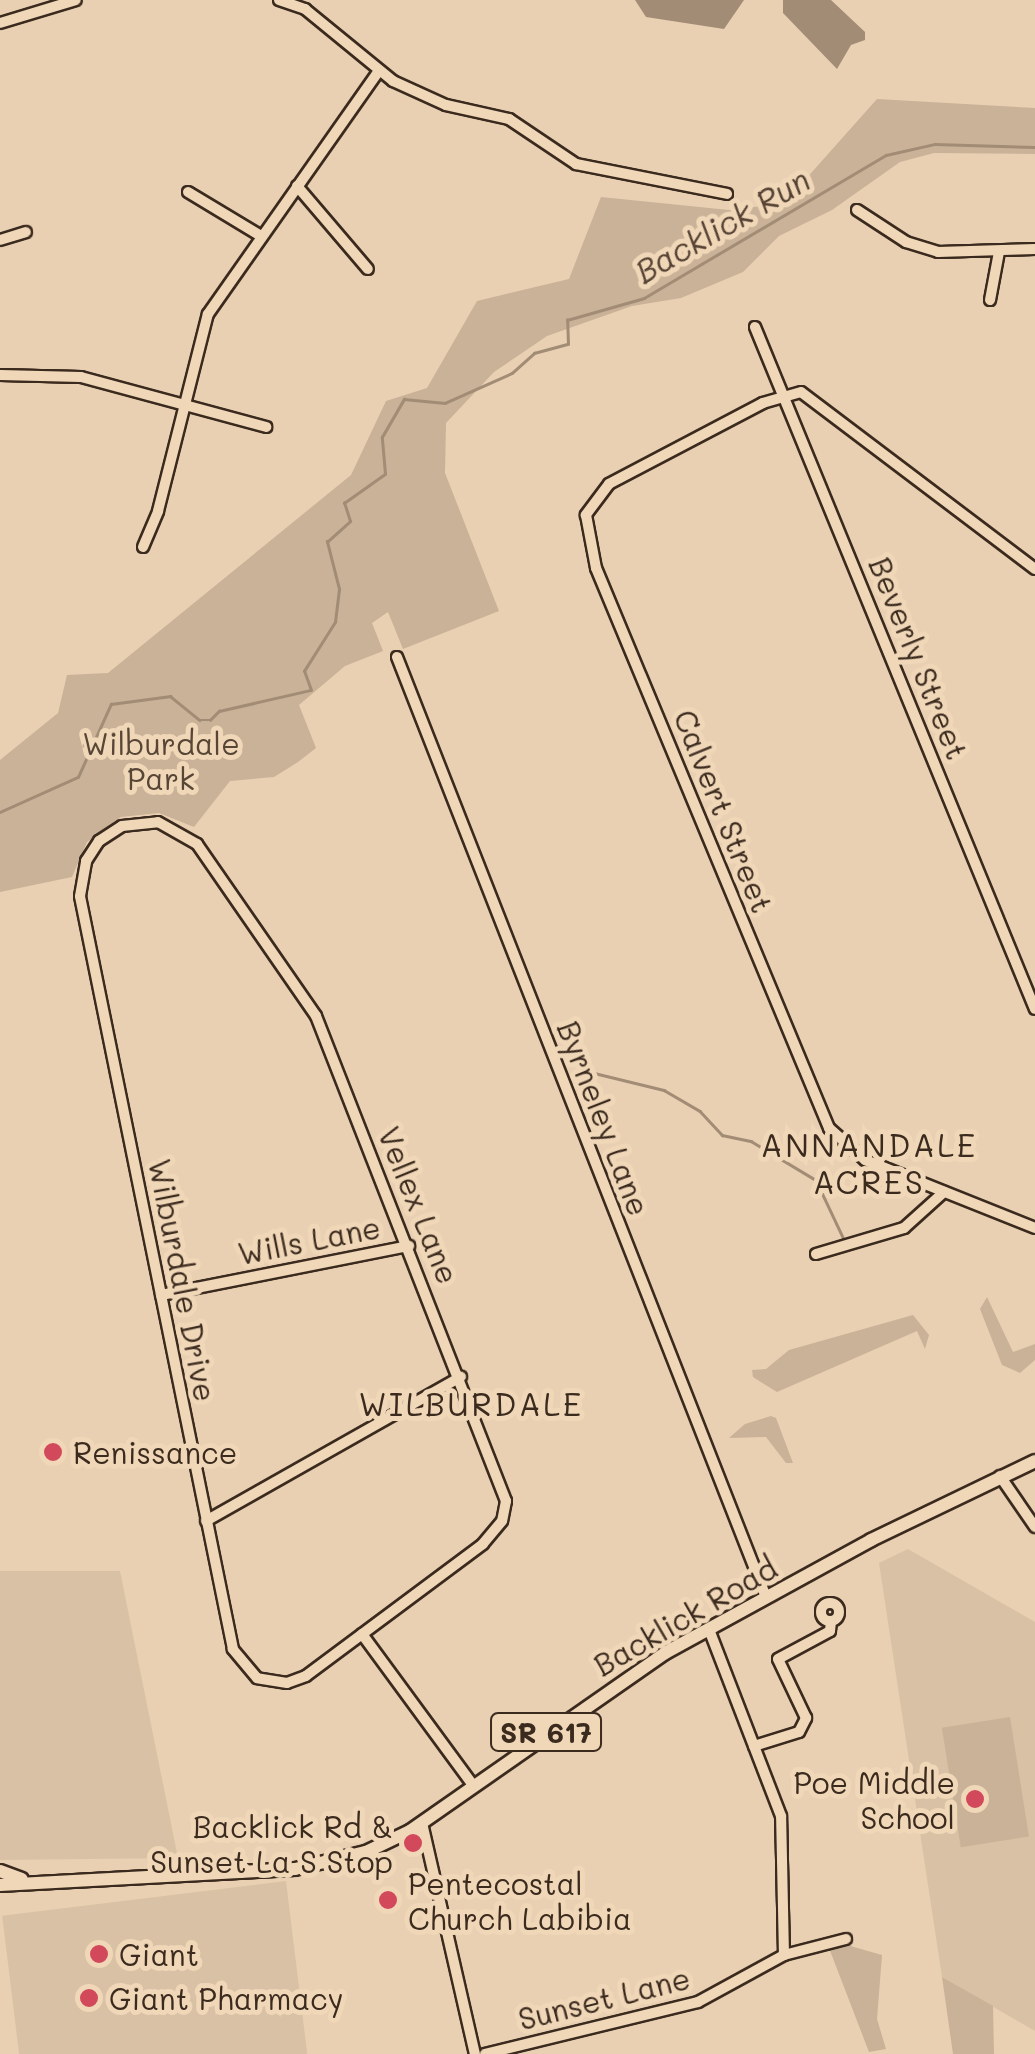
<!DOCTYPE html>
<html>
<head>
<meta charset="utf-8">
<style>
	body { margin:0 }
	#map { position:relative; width:1035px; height:2054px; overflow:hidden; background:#e9d0b2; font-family:Mali,sans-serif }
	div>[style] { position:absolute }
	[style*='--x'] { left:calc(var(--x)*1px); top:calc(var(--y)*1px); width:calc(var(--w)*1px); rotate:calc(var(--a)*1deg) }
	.built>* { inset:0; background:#d9c1a5; transform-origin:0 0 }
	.green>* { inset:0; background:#c9b297; transform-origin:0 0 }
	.water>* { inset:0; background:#a28c75 }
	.stream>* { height:2.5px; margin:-1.25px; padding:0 1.25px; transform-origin:1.25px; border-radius:1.25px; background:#a28c75 }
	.roads { filter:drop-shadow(2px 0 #3b2a1e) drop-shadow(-2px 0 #3b2a1e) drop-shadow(0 2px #3b2a1e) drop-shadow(0 -2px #3b2a1e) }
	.minor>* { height:10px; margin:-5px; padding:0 5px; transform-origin:5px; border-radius:5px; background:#f0d7b8 }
	.minor>.ring { margin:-5px; padding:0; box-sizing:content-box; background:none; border:10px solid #f0d7b8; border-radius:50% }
	.major>* { height:12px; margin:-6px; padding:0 6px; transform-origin:6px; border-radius:6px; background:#f0d7b8 }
	.dots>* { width:28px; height:28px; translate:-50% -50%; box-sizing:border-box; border:5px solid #f0d7b8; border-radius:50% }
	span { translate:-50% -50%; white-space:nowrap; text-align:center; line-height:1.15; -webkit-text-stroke:10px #f0d7b8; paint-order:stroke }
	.shield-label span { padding:2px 8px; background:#f0d7b8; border:2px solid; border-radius:8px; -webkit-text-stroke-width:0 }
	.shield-label { font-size:28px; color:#3b2a1e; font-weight:700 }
	.street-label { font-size:30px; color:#3b2a1e }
	.park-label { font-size:30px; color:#574536 }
	.poi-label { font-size:30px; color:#3b2a1e }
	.left { translate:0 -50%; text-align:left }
	.right { translate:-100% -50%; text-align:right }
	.water-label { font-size:32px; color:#554234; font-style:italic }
	.neighbourhood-label { font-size:32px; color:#3b2a1e; letter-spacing:2.5px }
</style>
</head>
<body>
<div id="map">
	<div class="built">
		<i style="clip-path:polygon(908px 1549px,1035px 1622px,1035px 2031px,942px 1977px,879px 1563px)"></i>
		<i style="clip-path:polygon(0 1571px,120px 1571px,178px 1858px,0 1860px)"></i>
		<i style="left:286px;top:1881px;width:174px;height:286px;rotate:83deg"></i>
	</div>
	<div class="green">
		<i style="clip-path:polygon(877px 99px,1035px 108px,1035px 154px,934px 153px,900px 162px,832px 210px,779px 236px,743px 272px,681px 298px,632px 306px,547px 336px,494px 372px,446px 423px,445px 473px,499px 611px,403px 649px,388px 612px,372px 623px,383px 651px,345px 666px,299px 705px,316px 748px,298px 762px,274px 777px,230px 781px,194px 827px,159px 813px,121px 817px,87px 842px,72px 877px,0 892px,0 760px,58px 713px,67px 675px,108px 673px,351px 475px,386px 401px,427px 388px,477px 301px,569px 279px,601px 197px,729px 210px,762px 206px,804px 181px)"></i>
		<i style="clip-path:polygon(987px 1297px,1013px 1352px,1035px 1344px,1035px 1360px,1020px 1373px,1002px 1365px,980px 1309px)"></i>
		<i style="clip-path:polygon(913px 1315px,929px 1335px,925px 1349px,917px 1331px,777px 1392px,753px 1377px,752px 1370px,766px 1369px,789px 1350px)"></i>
		<i style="clip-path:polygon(771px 1416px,776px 1418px,793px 1463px,786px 1463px,766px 1437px,729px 1438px,745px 1424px)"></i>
		<i style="left:1010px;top:1717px;width:121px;height:69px;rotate:81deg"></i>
		<i style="clip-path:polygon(847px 1945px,882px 1955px,877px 2019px,886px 2049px,869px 2052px,829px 1948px)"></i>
		<i style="clip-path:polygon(942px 1977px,993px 2006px,994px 2054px,953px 2054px)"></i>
	</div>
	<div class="water">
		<i style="clip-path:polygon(635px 0,744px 0,724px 29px,646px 17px)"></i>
		<i style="clip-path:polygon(783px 0,831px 0,865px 32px,865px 40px,851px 45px,837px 69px,783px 13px)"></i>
	</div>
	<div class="stream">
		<i style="--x:0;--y:812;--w:85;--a:-24.2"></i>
		<i style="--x:78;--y:777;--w:80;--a:-65.7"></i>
		<i style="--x:111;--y:704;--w:60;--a:-7.7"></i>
		<i style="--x:170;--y:696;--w:38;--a:39"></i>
		<i style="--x:200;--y:720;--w:10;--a:0"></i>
		<i style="--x:210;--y:720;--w:13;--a:-45"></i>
		<i style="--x:219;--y:711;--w:94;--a:-12.9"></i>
		<i style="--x:311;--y:690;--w:20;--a:-110"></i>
		<i style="--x:304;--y:671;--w:58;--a:-57.7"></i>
		<i style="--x:335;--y:622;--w:33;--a:-83"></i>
		<i style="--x:339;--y:589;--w:49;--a:-104.3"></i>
		<i style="--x:327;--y:542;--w:31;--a:-42"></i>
		<i style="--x:350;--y:521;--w:19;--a:-108"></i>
		<i style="--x:344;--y:503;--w:50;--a:-35.3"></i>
		<i style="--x:385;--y:474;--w:37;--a:-95"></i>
		<i style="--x:382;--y:437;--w:44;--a:-59.9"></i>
		<i style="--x:404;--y:399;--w:41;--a:5.6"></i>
		<i style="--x:445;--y:403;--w:73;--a:-24.1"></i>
		<i style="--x:512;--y:373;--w:30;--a:-42"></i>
		<i style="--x:534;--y:353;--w:35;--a:-15"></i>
		<i style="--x:568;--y:344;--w:24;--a:-92"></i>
		<i style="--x:567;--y:320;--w:80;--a:-15.9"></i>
		<i style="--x:644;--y:298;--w:281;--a:-30.6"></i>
		<i style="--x:886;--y:155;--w:50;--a:-12.7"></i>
		<i style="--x:935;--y:144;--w:100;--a:1.7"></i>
		<i style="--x:578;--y:1069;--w:89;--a:13.7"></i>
		<i style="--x:664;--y:1090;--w:42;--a:30.3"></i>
		<i style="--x:700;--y:1111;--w:33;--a:47"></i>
		<i style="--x:722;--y:1135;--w:30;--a:12"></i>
		<i style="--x:751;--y:1141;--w:76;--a:31"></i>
		<i style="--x:816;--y:1180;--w:63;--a:64.7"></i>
	</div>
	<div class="roads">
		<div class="minor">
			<i style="--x:279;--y:0;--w:28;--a:19"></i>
			<i style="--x:305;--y:9;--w:114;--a:39.3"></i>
			<i style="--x:393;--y:81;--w:58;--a:24.4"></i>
			<i style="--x:446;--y:105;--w:65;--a:12.5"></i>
			<i style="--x:509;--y:119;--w:81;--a:33.9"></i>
			<i style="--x:576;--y:164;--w:154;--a:11.2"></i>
			<i style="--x:0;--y:23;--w:79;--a:-16.8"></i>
			<i style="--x:297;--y:186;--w:109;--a:49.5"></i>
			<i style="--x:188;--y:192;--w:85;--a:31.1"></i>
			<i style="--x:857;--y:210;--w:59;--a:33.1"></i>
			<i style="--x:906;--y:242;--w:34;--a:17"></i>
			<i style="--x:938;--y:252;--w:97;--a:-1.8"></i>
			<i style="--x:0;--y:240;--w:27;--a:-17"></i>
			<i style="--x:990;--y:300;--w:49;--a:-79.4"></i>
			<i style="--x:755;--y:327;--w:737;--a:67.68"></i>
			<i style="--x:0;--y:375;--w:81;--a:1.4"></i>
			<i style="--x:81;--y:377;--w:192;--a:15.1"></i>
			<i style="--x:143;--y:547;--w:39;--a:-67"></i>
			<i style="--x:158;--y:511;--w:203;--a:-75.8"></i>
			<i style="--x:208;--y:314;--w:297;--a:-54.9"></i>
			<i style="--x:1035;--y:569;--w:293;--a:-142.9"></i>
			<i style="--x:801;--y:392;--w:40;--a:164"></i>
			<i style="--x:763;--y:403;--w:174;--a:152.3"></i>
			<i style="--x:609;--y:484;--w:39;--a:127"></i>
			<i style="--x:586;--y:515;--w:54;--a:79.3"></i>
			<i style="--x:596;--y:568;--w:607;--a:67.41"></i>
			<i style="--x:829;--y:1128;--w:48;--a:41.6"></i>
			<i style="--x:865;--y:1160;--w:183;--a:21.8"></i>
			<i style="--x:397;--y:657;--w:1010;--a:68.57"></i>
			<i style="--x:158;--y:822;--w:45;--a:29.4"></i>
			<i style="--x:197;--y:844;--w:209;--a:55.3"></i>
			<i style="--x:316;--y:1016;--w:521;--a:68.61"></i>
			<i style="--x:506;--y:1501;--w:20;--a:101"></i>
			<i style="--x:502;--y:1521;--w:30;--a:130"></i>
			<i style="--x:483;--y:1544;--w:221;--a:143.3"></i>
			<i style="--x:306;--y:1676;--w:20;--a:160"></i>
			<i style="--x:287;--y:1683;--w:30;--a:-171"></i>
			<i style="--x:257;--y:1678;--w:38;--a:-130"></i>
			<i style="--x:233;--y:1649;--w:768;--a:-101.49"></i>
			<i style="--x:80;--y:896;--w:36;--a:-80"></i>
			<i style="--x:86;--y:861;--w:24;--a:-57"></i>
			<i style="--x:99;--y:841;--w:27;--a:-33"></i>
			<i style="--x:122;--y:826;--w:36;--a:-6"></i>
			<i style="--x:816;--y:1254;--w:92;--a:-16.5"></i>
			<i style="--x:904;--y:1228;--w:54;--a:-42"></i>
			<i style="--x:161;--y:1295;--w:253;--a:-11.2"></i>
			<i style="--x:1000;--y:1476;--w:62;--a:55.5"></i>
			<i style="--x:206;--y:1521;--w:293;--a:-29.5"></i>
			<i class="ring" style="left:821px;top:1603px;width:8px;height:8px"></i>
			<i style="--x:362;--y:1634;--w:187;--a:53.7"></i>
			<i style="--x:754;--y:1746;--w:47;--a:-17.3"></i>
			<i style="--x:799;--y:1732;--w:16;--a:-63"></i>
			<i style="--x:806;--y:1718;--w:65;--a:-115.4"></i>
			<i style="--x:778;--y:1659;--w:59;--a:-28.3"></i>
			<i style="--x:830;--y:1631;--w:10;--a:-84"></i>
			<i style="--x:422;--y:1823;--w:237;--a:77.1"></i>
			<i style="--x:784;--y:1955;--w:64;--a:-14.5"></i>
			<i style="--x:485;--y:2054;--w:219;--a:-13.7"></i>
			<i style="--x:698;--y:2002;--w:98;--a:-28.7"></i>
			<i style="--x:784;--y:1955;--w:139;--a:-91.2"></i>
			<i style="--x:781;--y:1816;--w:200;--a:-111.1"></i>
		</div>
		<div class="major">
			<i style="--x:0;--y:1871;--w:23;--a:20"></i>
			<i style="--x:0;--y:1885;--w:295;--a:-3.1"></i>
			<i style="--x:295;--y:1869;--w:73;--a:-13.5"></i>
			<i style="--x:366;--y:1852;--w:49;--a:-25.5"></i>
			<i style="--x:410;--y:1831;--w:311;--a:-34.9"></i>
			<i style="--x:665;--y:1653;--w:235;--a:-28.7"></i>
			<i style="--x:871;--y:1540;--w:182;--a:-25.7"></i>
		</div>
	</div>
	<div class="dots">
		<i style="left:53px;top:1452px;background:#d1495b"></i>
		<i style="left:975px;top:1799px;background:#d1495b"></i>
		<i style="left:413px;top:1843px;background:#d1495b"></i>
		<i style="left:388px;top:1900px;background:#d1495b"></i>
		<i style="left:99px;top:1954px;background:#d1495b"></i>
		<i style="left:89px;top:1998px;background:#d1495b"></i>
	</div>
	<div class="shield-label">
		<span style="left:546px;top:1732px">SR 617</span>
	</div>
	<div class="street-label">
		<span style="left:919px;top:658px;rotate:68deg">Beverly Street</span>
		<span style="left:724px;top:811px;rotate:68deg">Calvert Street</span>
		<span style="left:604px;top:1118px;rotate:69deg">Byrneley Lane</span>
		<span style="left:419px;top:1205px;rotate:68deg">Vellex Lane</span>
		<span style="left:309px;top:1240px;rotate:-11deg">Wills Lane</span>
		<span style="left:183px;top:1280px;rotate:79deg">Wilburdale Drive</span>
		<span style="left:685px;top:1616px;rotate:-30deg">Backlick Road</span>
		<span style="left:604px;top:1998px;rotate:-14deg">Sunset Lane</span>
	</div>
	<div class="park-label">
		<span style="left:161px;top:760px">Wilburdale<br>Park</span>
	</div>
	<div class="poi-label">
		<span class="left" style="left:73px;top:1452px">Renissance</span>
		<span class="right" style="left:955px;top:1799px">Poe Middle<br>School</span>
		<span class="right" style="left:393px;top:1843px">Backlick Rd &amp;<br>Sunset La S Stop</span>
		<span class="left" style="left:408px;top:1900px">Pentecostal<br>Church Labibia</span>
		<span class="left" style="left:119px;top:1954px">Giant</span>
		<span class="left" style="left:109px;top:1998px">Giant Pharmacy</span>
	</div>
	<div class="water-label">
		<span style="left:722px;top:225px;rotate:-30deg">Backlick Run</span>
	</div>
	<div class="neighbourhood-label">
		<span style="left:869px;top:1163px">ANNANDALE<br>ACRES</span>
		<span style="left:471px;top:1403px">WILBURDALE</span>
	</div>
</div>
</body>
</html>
